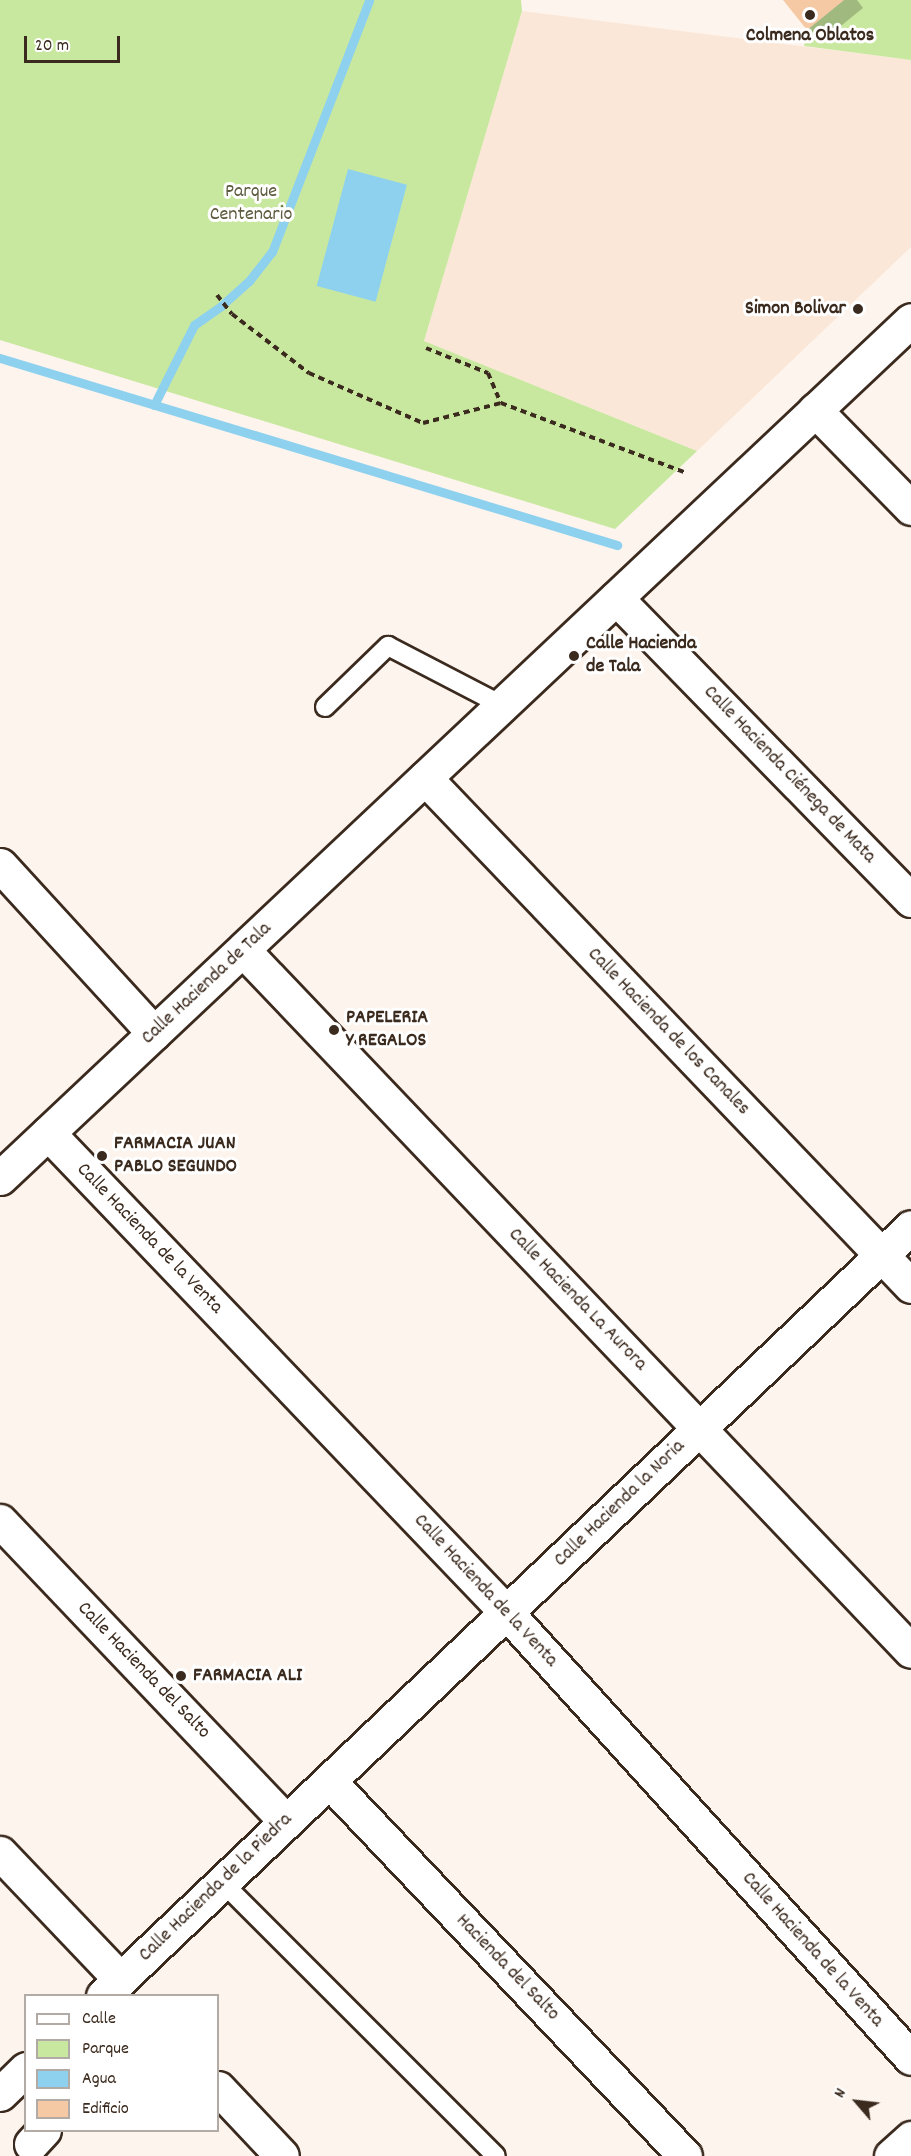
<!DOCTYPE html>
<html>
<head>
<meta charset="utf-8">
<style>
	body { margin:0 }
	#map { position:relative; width:911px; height:2156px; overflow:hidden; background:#fdf4ed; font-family:Dekko,sans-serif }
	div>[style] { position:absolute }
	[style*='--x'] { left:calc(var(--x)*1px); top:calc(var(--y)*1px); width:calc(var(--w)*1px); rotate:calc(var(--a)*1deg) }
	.built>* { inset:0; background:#fbe7d7 }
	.green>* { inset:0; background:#c9e89f }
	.water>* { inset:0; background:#8ed1ef; transform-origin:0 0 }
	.shadow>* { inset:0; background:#0003 }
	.stream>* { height:9px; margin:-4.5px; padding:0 4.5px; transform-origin:4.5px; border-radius:4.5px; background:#8ed1ef }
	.building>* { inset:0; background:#f6c9a5 }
	.path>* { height:4px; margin-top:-2px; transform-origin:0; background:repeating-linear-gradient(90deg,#3b2a1e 0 6px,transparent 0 10.5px) }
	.roads { filter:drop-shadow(2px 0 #3b2a1e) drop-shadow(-2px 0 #3b2a1e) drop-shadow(0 2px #3b2a1e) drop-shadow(0 -2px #3b2a1e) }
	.lane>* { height:18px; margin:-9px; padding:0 9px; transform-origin:9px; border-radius:9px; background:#fff }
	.street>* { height:33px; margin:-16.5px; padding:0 16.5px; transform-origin:16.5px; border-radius:16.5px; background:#fff }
	.secondary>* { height:33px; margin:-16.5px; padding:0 16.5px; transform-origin:16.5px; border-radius:16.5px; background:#fff }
	.dots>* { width:16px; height:16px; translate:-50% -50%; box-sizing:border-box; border:3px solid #fff; border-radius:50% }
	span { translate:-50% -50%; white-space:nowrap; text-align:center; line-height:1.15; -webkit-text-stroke:6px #fff; paint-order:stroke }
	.poi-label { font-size:20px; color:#3b2a1e; font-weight:700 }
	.right { translate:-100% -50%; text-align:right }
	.left { translate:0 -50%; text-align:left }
	.park-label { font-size:20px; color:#5e5a3e }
	.street-label { font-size:20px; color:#3b2a1e }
	.legend { position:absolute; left:24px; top:1994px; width:195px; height:138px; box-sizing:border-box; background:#fff; border:2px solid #b1aaa5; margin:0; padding:8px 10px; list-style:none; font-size:18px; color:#3b2a1e }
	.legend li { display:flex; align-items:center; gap:12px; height:30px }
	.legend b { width:30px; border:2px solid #b1aaa5 }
	.north { position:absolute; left:827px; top:2072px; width:60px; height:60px; -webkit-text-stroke:4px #fff; paint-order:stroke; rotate:298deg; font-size:16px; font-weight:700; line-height:24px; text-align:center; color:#3b2a1e }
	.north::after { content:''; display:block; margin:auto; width:21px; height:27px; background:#3b2a1e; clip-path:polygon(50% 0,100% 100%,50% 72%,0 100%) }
	.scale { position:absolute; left:24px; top:36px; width:96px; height:27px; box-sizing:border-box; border:3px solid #3b2a1e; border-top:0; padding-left:8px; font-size:18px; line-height:21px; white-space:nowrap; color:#3b2a1e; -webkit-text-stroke:4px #fff; paint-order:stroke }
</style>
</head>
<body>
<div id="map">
	<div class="built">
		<i style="clip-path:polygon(522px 11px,911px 60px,911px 247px,697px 451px,424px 341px)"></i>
	</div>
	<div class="green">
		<i style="clip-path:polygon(0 0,521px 0,522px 11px,424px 341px,697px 451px,615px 529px,0 340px)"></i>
		<i style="clip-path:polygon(844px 0,911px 0,911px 60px,804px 46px,807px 30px)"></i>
	</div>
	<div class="water">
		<i style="left:348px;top:169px;width:61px;height:121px;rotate:15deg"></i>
	</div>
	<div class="shadow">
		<i style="clip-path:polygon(785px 0,857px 0,863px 8px,821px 42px)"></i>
	</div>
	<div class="stream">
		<i style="--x:0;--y:358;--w:645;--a:16.86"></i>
		<i style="--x:154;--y:405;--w:89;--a:-63.4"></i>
		<i style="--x:194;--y:325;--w:33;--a:-35"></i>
		<i style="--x:221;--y:306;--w:38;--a:-42"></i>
		<i style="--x:249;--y:281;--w:37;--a:-52"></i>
		<i style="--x:272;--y:252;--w:270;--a:-68.9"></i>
	</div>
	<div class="building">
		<i style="clip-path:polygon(783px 0,844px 0,807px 30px)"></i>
	</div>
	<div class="path">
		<i style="--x:217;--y:295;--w:24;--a:52"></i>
		<i style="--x:232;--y:314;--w:97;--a:37.5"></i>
		<i style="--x:309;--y:373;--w:124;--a:23.7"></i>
		<i style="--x:423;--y:423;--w:81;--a:-14.4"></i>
		<i style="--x:501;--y:403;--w:198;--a:20.7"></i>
		<i style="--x:426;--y:348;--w:67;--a:22"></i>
		<i style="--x:488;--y:373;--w:33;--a:67"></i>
	</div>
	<div class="roads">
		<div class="lane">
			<i style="--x:325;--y:707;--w:88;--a:-44.1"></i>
			<i style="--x:388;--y:646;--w:128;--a:27.4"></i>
			<i style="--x:222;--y:1882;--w:387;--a:45"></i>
		</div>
		<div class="street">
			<i style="--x:815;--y:410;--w:137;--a:45.6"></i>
			<i style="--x:616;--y:598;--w:422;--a:45.7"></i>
			<i style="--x:425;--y:778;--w:703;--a:46.27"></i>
			<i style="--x:0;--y:865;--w:228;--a:47.5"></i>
			<i style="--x:243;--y:950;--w:968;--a:46.38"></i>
			<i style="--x:48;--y:1133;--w:663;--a:46.28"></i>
			<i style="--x:506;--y:1612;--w:602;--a:47.76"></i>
			<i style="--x:0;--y:1521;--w:414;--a:46.4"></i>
			<i style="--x:329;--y:1781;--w:517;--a:46.49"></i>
			<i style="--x:0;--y:1853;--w:174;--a:46.4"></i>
			<i style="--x:103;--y:1996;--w:1115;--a:-43.58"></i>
			<i style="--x:218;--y:2088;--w:93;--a:46.7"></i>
			<i style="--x:0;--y:2094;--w:36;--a:-44"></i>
			<i style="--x:31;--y:2144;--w:19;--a:-47"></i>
			<i style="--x:891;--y:2156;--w:27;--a:-42"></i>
		</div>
		<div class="secondary">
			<i style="--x:0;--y:1178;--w:1251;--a:-43.28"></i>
		</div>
	</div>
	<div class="dots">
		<i style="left:810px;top:15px;background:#3b2a1e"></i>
		<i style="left:858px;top:309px;background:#3b2a1e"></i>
		<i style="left:574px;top:656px;background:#3b2a1e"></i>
		<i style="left:334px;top:1030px;background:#3b2a1e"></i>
		<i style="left:102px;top:1156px;background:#3b2a1e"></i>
		<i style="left:181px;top:1676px;background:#3b2a1e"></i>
	</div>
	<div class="poi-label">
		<span style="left:810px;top:36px">Colmena Oblatos</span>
		<span class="right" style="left:846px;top:309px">Simon Bolivar</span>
		<span class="left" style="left:586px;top:656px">Calle Hacienda<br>de Tala</span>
		<span class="left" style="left:346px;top:1030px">PAPELERIA<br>Y REGALOS</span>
		<span class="left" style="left:114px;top:1156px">FARMACIA JUAN<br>PABLO SEGUNDO</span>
		<span class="left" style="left:193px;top:1676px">FARMACIA ALI</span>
	</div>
	<div class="park-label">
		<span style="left:251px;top:204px">Parque<br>Centenario</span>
	</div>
	<div class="street-label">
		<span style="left:789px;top:775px;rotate:46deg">Calle Hacienda Ciénega de Mata</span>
		<span style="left:207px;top:984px;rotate:-43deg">Calle Hacienda de Tala</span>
		<span style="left:668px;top:1032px;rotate:46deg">Calle Hacienda de los Canales</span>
		<span style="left:149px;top:1239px;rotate:46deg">Calle Hacienda de la Venta</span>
		<span style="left:577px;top:1300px;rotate:46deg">Calle Hacienda La Aurora</span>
		<span style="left:620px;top:1504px;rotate:-44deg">Calle Hacienda la Noria</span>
		<span style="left:485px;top:1591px;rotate:47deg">Calle Hacienda de la Venta</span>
		<span style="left:143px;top:1671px;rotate:46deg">Calle Hacienda del Salto</span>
		<span style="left:216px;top:1888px;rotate:-44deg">Calle Hacienda de la Piedra</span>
		<span style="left:812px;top:1950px;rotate:48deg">Calle Hacienda de la Venta</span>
		<span style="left:507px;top:1968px;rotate:46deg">Hacienda del Salto</span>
	</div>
	<ul class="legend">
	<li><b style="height:8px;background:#fff"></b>Calle</li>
	<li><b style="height:16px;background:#c9e89f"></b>Parque</li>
	<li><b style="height:16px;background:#8ed1ef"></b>Agua</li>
	<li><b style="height:16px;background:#f6c9a5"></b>Edificio</li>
	</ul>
	<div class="north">N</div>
	<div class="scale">20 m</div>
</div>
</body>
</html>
